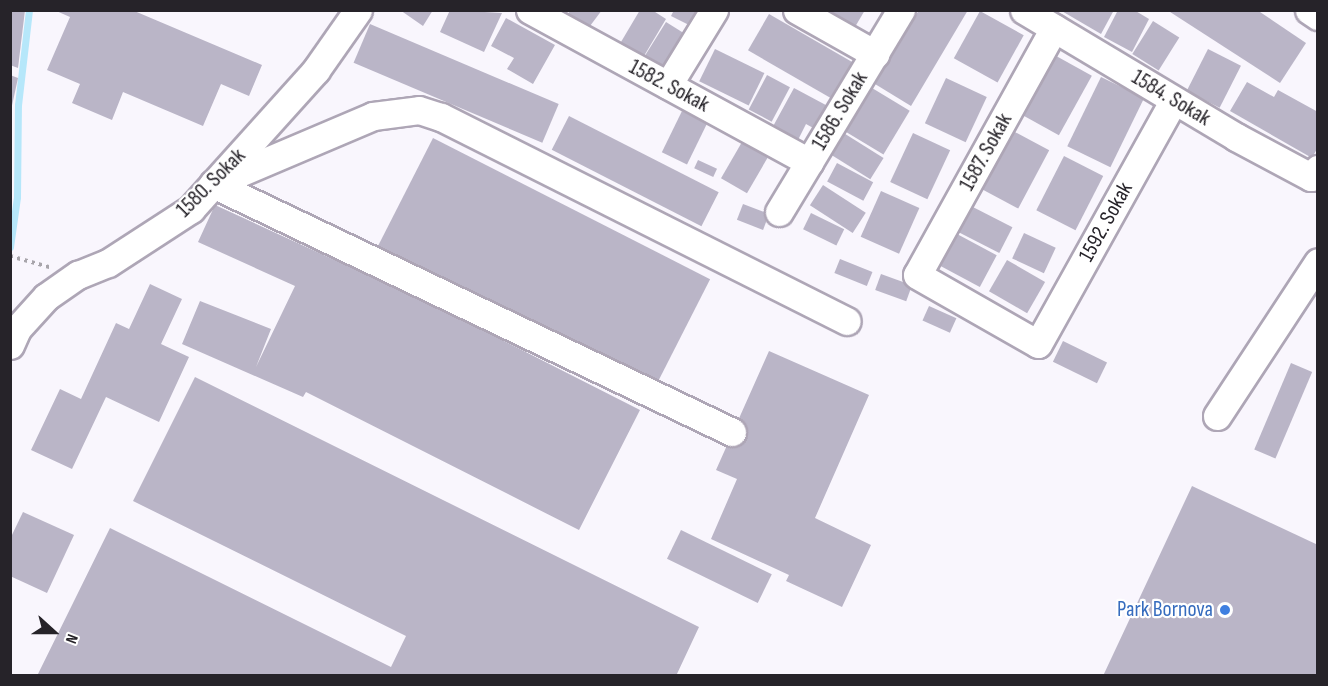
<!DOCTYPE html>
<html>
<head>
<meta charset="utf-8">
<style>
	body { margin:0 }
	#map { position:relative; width:1328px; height:686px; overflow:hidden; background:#f9f6fd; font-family:"Sofia Sans Condensed",sans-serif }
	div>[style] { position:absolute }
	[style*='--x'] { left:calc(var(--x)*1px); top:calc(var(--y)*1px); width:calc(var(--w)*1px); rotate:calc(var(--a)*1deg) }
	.stream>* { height:7px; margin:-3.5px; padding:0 3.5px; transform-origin:3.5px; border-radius:3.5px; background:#b6e7fa }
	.building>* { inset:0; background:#bab5c7; transform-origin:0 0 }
	.path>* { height:4px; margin-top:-2px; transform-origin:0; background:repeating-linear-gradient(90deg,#a8a5ab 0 3px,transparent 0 7.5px) }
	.roads { filter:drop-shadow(2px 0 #aea6b6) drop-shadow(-2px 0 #aea6b6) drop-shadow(0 2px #aea6b6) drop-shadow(0 -2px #aea6b6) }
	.minor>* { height:27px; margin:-13.5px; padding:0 13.5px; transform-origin:13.5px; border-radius:13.5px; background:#fff }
	.dots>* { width:16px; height:16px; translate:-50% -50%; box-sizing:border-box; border:3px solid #fff; border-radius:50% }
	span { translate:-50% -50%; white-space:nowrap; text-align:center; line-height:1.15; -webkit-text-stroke:4.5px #fff; paint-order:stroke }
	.street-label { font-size:22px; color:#262329 }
	.shop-label { font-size:22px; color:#366cbe }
	.right { translate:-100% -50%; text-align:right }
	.frame { position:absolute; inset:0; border:12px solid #262329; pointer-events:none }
	.north { position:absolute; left:24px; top:602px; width:60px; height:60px; -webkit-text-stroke:4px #fff; paint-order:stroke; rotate:111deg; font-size:16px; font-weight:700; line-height:24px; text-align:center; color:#262329 }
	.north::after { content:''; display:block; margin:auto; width:21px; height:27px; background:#262329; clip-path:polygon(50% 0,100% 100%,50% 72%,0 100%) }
</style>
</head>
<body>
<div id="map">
	<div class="stream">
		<i style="--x:10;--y:247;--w:50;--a:-82"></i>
		<i style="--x:17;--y:197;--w:92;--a:-89.4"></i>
		<i style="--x:18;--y:105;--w:96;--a:-83.4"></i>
	</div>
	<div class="building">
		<i style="clip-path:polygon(10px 10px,25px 10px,18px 68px,10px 65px)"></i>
		<i style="clip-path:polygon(54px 10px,132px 10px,262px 65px,249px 96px,221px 84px,203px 126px,123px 92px,112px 120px,72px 103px,80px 84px,47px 70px,70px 17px)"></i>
		<i style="clip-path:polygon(400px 10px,433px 10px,423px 26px)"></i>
		<i style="clip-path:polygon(450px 10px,502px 13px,484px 52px,440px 32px)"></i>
		<i style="clip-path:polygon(571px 10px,602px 10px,587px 30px,567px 15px)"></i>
		<i style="clip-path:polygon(640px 10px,652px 10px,666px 19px,641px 61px,618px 47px)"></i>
		<i style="clip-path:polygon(674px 10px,706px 10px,697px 29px,671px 16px)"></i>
		<i style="clip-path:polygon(828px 10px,865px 10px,855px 27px)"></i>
		<i style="clip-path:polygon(919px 10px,968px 10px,911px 106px,875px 84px)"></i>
		<i style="clip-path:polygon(1060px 10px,1114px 10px,1101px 34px)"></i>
		<i style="clip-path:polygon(1118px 10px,1134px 10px,1149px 19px,1132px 52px,1104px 37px)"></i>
		<i style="clip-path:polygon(1167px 10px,1257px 10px,1306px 43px,1280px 83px)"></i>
		<i style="left:980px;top:11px;width:50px;height:54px;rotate:29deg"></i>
		<i style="left:769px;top:14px;width:105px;height:42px;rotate:30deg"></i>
		<i style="clip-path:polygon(506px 18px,555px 45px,533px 84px,507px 69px,514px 58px,491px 46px)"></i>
		<i style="left:1153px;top:21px;width:31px;height:39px;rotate:32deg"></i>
		<i style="left:666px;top:22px;width:25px;height:46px;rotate:32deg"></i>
		<i style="left:370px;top:24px;width:205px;height:42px;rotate:23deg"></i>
		<i style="left:715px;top:49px;width:55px;height:36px;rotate:26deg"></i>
		<i style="left:1208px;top:49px;width:37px;height:47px;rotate:27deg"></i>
		<i style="left:1049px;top:52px;width:49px;height:68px;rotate:29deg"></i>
		<i style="clip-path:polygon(10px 75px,18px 78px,11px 110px,10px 110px)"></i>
		<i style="left:767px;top:75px;width:26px;height:39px;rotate:28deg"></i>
		<i style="left:1101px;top:77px;width:48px;height:77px;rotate:26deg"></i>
		<i style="left:946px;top:78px;width:45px;height:50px;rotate:25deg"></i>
		<i style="clip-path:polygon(1247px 82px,1274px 97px,1278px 90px,1318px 112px,1318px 147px,1312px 158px,1230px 111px)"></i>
		<i style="clip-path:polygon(794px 88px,837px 111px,824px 134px,806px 124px,796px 144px,771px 130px)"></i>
		<i style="left:872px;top:88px;width:44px;height:51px;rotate:31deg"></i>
		<i style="left:682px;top:111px;width:28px;height:46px;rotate:26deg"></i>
		<i style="left:569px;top:116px;width:168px;height:38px;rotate:27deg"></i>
		<i style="left:1013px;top:131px;width:41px;height:66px;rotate:28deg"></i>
		<i style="left:842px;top:132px;width:49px;height:25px;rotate:32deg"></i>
		<i style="left:913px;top:133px;width:41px;height:54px;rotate:25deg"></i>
		<i style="left:433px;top:138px;width:311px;height:122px;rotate:27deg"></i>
		<i style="left:742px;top:142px;width:30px;height:42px;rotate:30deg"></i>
		<i style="left:1064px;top:156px;width:44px;height:61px;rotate:27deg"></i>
		<i style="left:698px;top:160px;width:21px;height:9px;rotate:25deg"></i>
		<i style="left:837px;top:163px;width:41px;height:21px;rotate:28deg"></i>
		<i style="left:823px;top:185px;width:51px;height:24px;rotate:33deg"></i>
		<i style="left:881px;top:191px;width:42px;height:50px;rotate:24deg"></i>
		<i style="left:743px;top:204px;width:28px;height:17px;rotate:21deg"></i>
		<i style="left:967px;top:204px;width:51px;height:29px;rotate:27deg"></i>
		<i style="clip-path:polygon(215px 205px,363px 273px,364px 270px,640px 410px,579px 530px,306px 392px,303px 397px,182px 344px,200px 301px,271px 329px,256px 367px,295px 286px,198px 242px)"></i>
		<i style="left:811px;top:213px;width:37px;height:18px;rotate:26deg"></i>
		<i style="left:1024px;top:233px;width:35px;height:28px;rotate:25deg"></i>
		<i style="left:957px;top:234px;width:45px;height:36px;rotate:28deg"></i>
		<i style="left:840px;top:259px;width:35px;height:15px;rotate:22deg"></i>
		<i style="left:1007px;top:260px;width:44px;height:36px;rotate:30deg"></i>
		<i style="left:881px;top:274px;width:33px;height:17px;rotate:20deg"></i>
		<i style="clip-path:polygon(150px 284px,182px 299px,161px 344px,189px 357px,159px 422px,106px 397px,72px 469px,31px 450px,60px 389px,81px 399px,116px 323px,129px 329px)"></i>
		<i style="left:929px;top:306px;width:30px;height:16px;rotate:24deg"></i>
		<i style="left:1063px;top:341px;width:49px;height:23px;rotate:26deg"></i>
		<i style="clip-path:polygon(769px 351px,869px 395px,815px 518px,871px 545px,842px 607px,786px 581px,789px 575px,711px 539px,737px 479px,716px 470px)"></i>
		<i style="left:1291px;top:363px;width:23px;height:94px;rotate:23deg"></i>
		<i style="clip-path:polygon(195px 377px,699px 627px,676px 676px,37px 676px,110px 528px,391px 667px,406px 636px,133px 501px)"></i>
		<i style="clip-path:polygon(1192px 486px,1318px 545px,1318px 676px,1103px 676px)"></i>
		<i style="clip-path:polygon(23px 512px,74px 535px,47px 593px,10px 576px,10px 539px)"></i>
		<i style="left:681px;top:530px;width:101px;height:32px;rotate:26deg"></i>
	</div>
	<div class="path">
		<i style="--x:10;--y:256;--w:41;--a:15.8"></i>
	</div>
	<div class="roads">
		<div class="minor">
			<i style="--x:530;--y:10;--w:318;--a:28.6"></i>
			<i style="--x:797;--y:10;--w:90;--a:29.4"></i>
			<i style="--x:1024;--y:10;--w:247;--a:30.9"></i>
			<i style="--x:1236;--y:137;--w:85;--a:28.1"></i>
			<i style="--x:1311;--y:177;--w:11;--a:-49"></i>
			<i style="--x:1309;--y:10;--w:11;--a:34"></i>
			<i style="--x:1054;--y:28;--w:282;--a:119"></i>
			<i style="--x:917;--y:275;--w:139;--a:29.7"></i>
			<i style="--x:1038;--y:344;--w:279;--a:-60.9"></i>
			<i style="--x:668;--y:85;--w:88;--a:-58.5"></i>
			<i style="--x:779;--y:212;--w:236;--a:-58.9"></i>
			<i style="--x:10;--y:345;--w:17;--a:-66"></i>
			<i style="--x:17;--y:329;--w:43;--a:-47.8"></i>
			<i style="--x:46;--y:297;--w:39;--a:-35"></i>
			<i style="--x:78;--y:275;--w:32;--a:-22"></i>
			<i style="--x:108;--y:263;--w:99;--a:-33"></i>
			<i style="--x:191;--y:209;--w:187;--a:-48"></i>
			<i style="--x:316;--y:70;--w:73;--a:-55"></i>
			<i style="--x:1217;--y:416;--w:184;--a:-56.7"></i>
			<i style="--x:732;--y:432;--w:575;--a:-154.46"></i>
			<i style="--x:213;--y:184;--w:174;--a:-23"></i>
			<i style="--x:373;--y:116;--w:46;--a:-7.4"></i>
			<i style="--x:419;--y:110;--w:23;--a:18"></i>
			<i style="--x:441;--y:117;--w:454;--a:26.7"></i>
		</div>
	</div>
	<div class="dots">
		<i style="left:1225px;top:610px;background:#3f7fe0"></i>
	</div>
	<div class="street-label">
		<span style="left:669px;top:86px;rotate:28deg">1582. Sokak</span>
		<span style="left:1171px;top:98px;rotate:31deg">1584. Sokak</span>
		<span style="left:840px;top:111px;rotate:-59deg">1586. Sokak</span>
		<span style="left:986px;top:152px;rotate:-61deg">1587. Sokak</span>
		<span style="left:211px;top:183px;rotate:-45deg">1580. Sokak</span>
		<span style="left:1106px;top:222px;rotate:-61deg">1592. Sokak</span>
	</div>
	<div class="shop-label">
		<span class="right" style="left:1213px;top:610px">Park Bornova</span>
	</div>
	<div class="frame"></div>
	<div class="north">N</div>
</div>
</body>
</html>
